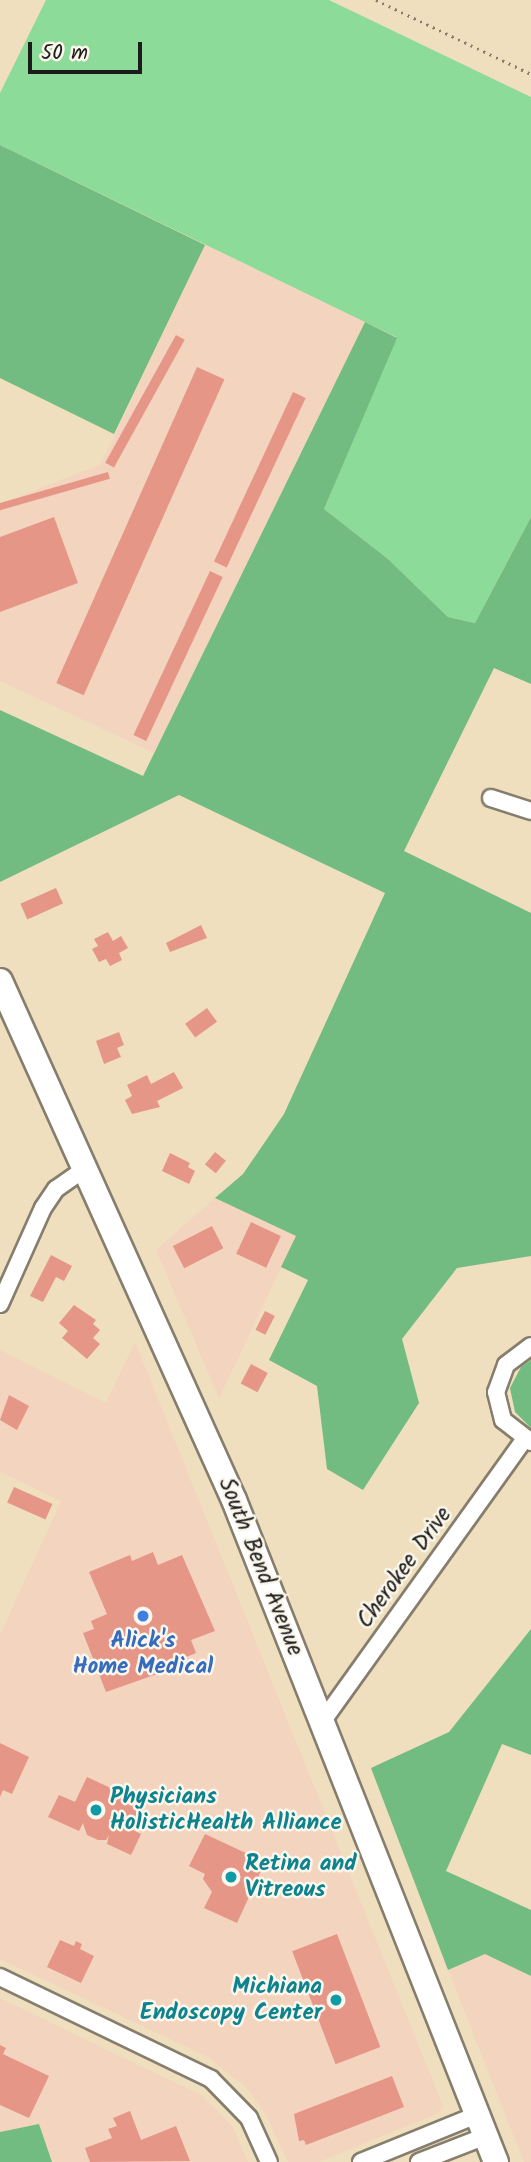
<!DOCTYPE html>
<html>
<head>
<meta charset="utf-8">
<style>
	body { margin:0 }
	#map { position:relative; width:531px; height:2162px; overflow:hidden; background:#efdfbe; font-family:Kalam,sans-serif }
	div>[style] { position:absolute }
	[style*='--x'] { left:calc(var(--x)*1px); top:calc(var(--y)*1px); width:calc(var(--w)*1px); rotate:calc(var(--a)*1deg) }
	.built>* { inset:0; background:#f3d4bf }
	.green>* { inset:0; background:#8ddb99 }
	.forest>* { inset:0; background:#72bb81 }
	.building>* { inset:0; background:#e69687; transform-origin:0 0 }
	.path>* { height:2.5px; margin-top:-1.25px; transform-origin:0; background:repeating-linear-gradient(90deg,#867e6d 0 2px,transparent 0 7px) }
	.roads { filter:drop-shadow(2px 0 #867e6d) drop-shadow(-2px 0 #867e6d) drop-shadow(0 2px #867e6d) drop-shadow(0 -2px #867e6d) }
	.minor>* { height:16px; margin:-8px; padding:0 8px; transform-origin:8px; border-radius:8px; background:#fff }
	.primary>* { height:24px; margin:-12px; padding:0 12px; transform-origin:12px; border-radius:12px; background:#fff }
	.dots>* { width:19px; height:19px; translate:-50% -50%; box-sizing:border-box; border:4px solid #fbf7ec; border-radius:50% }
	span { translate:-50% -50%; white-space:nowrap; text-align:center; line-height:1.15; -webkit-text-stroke:5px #fbf7ec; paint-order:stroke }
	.street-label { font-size:23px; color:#1c1c1c }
	.shop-label { font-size:23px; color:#366cbe; font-weight:700 }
	.culture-label { font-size:23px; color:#0d838f; font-weight:700 }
	.left { translate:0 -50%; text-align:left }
	.right { translate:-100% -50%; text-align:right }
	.scale { position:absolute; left:28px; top:42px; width:114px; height:32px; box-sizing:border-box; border:4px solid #1c1c1c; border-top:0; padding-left:9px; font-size:21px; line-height:24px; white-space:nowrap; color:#1c1c1c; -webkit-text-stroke:5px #fbf7ec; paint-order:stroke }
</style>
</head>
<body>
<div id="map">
	<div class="built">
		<i style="clip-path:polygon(205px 245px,365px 322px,154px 753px,0 681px,0 504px,101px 464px)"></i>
		<i style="clip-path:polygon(215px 1198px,296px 1236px,219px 1398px,156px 1250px)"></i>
		<i style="clip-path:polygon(135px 1342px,443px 2106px,437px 2114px,319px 2162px,288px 2162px,266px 2115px,248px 2089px,208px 2057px,0 1959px,0 1635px,61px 1501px,0 1472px,0 1350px,106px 1403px)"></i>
		<i style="clip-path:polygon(485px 1954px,531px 1976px,531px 2162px,524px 2162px,448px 1970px)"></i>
		<i style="clip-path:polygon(0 1998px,203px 2096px,232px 2126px,248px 2162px,52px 2162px,39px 2124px,0 2132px)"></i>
	</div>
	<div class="green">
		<i style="clip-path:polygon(46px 0,329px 0,531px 97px,531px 517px,475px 623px,448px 617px,388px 559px,324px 509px,396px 337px,0 145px,0 93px)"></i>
	</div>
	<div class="forest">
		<i style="clip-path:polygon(0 145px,205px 245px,114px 434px,0 378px)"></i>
		<i style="clip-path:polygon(365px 322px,397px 338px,324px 509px,388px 559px,448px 617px,475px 623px,531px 517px,531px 684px,494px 668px,404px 851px,531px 913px,531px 1256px,457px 1268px,402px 1339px,419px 1403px,363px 1490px,327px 1469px,317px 1386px,269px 1360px,308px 1280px,281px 1267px,296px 1236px,215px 1198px,243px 1174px,284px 1114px,385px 893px,179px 795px,0 882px,0 710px,143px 776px)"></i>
		<i style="clip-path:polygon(531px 1360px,531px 1428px,515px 1412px,510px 1388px,521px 1367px)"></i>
		<i style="clip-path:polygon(531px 1629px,531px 1755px,502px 1744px,446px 1871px,531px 1910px,531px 1976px,485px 1954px,448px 1970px,371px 1768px,449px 1732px)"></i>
		<i style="clip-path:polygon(39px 2124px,52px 2162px,0 2162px,0 2132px)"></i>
	</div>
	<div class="building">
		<i style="left:176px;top:335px;width:10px;height:146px;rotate:29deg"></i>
		<i style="left:197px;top:367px;width:30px;height:346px;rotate:24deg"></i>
		<i style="left:293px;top:392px;width:14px;height:187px;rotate:25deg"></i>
		<i style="left:108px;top:472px;width:7px;height:115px;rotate:74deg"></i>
		<i style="clip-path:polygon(54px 517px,78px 583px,0 612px,0 537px)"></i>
		<i style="left:210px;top:571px;width:14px;height:181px;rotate:25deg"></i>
		<i style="left:56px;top:888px;width:17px;height:39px;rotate:66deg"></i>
		<i style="clip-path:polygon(201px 925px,207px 938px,170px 952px,166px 943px)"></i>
		<i style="clip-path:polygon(108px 932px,113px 941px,121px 936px,128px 948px,119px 953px,122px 960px,110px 966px,106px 959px,99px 962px,92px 949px,98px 946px,94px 939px)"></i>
		<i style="left:207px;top:1008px;width:17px;height:27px;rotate:54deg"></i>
		<i style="clip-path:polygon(119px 1032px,124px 1045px,117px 1048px,121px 1057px,104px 1064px,96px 1041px)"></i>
		<i style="clip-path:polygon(174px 1072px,183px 1088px,157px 1101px,160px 1107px,132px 1114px,125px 1100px,132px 1096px,127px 1085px,147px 1075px,151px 1084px)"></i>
		<i style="left:215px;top:1152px;width:14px;height:16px;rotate:39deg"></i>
		<i style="clip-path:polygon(170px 1153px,190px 1163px,188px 1167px,195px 1171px,189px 1184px,162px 1171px)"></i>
		<i style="left:251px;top:1222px;width:33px;height:35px;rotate:25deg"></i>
		<i style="left:212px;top:1226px;width:25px;height:44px;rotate:63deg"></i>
		<i style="clip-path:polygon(51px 1255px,72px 1266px,64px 1281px,56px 1277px,43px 1302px,30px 1296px)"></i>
		<i style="clip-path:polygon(74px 1305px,96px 1320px,93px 1324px,100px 1330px,93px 1338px,100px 1344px,87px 1359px,62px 1338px,68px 1331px,59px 1323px)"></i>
		<i style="left:265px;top:1311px;width:11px;height:21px;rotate:27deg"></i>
		<i style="left:251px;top:1364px;width:19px;height:22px;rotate:28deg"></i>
		<i style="clip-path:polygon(9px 1395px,29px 1406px,17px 1430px,0 1420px)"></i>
		<i style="left:14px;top:1487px;width:42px;height:17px;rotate:24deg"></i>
		<i style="clip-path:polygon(153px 1552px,158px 1565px,182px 1555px,215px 1631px,191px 1640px,196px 1653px,174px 1662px,177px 1667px,106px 1692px,83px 1633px,94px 1629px,91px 1621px,107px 1614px,89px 1572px,130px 1555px,132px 1561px)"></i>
		<i style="clip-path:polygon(0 1743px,29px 1757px,12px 1794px,3px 1790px,0 1797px)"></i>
		<i style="clip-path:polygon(87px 1777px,145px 1804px,133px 1830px,141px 1834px,131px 1855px,107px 1844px,109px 1835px,106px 1840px,98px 1840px,87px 1835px,83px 1823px,79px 1831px,48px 1817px,59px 1795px,75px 1802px)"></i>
		<i style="clip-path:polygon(205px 1834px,265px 1862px,237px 1923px,204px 1908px,212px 1892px,203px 1879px,205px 1874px,189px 1866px)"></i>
		<i style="left:337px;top:1934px;width:121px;height:48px;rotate:69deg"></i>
		<i style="clip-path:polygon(60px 1940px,74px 1946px,76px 1941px,82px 1944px,80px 1949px,94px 1956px,81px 1983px,47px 1967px)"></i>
		<i style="clip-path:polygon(0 2045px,6px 2048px,3px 2054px,49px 2076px,29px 2118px,0 2105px)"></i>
		<i style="clip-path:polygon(392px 2076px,404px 2107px,306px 2145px,304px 2140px,299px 2141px,294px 2114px)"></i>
		<i style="clip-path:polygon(130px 2111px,141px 2140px,176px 2126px,190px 2161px,90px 2162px,85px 2148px,112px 2138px,108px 2129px,117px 2126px,113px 2118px)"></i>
	</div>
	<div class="path">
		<i style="--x:376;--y:0;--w:172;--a:25.5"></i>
	</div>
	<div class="roads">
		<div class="minor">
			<i style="--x:491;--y:798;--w:42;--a:18"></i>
			<i style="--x:0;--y:1304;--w:105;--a:-65.9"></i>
			<i style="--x:43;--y:1208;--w:23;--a:-56"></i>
			<i style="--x:56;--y:1189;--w:37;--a:-35"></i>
			<i style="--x:531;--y:1346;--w:31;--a:143"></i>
			<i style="--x:506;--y:1365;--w:29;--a:110"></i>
			<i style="--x:496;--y:1392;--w:29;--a:76"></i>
			<i style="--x:503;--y:1420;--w:36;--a:38"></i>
			<i style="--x:322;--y:1722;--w:347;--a:-54.4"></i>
			<i style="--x:0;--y:1977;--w:234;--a:25.8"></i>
			<i style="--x:211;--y:2079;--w:54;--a:45.7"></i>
			<i style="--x:249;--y:2118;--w:48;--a:65.6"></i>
			<i style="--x:361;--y:2162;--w:125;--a:-22.1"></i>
			<i style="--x:419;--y:2162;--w:72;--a:-21.2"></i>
		</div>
		<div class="primary">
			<i style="--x:0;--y:981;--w:569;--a:65.73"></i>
			<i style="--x:234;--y:1500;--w:712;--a:68.41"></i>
		</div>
	</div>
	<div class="dots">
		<i style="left:143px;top:1616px;background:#3f7fe0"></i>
		<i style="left:96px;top:1810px;background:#0f9aa8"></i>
		<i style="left:231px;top:1877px;background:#0f9aa8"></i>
		<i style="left:336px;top:2000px;background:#0f9aa8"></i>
	</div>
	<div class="street-label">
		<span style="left:260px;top:1567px;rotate:68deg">South Bend Avenue</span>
		<span style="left:405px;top:1568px;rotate:-54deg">Cherokee Drive</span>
	</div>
	<div class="shop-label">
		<span style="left:143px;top:1654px">Alick's<br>Home Medical</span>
	</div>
	<div class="culture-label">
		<span class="left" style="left:110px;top:1810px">Physicians<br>HolisticHealth Alliance</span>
		<span class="left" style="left:245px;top:1877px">Retina and<br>Vitreous</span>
		<span class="right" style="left:322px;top:2000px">Michiana<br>Endoscopy Center</span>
	</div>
	<div class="scale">50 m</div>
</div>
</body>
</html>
